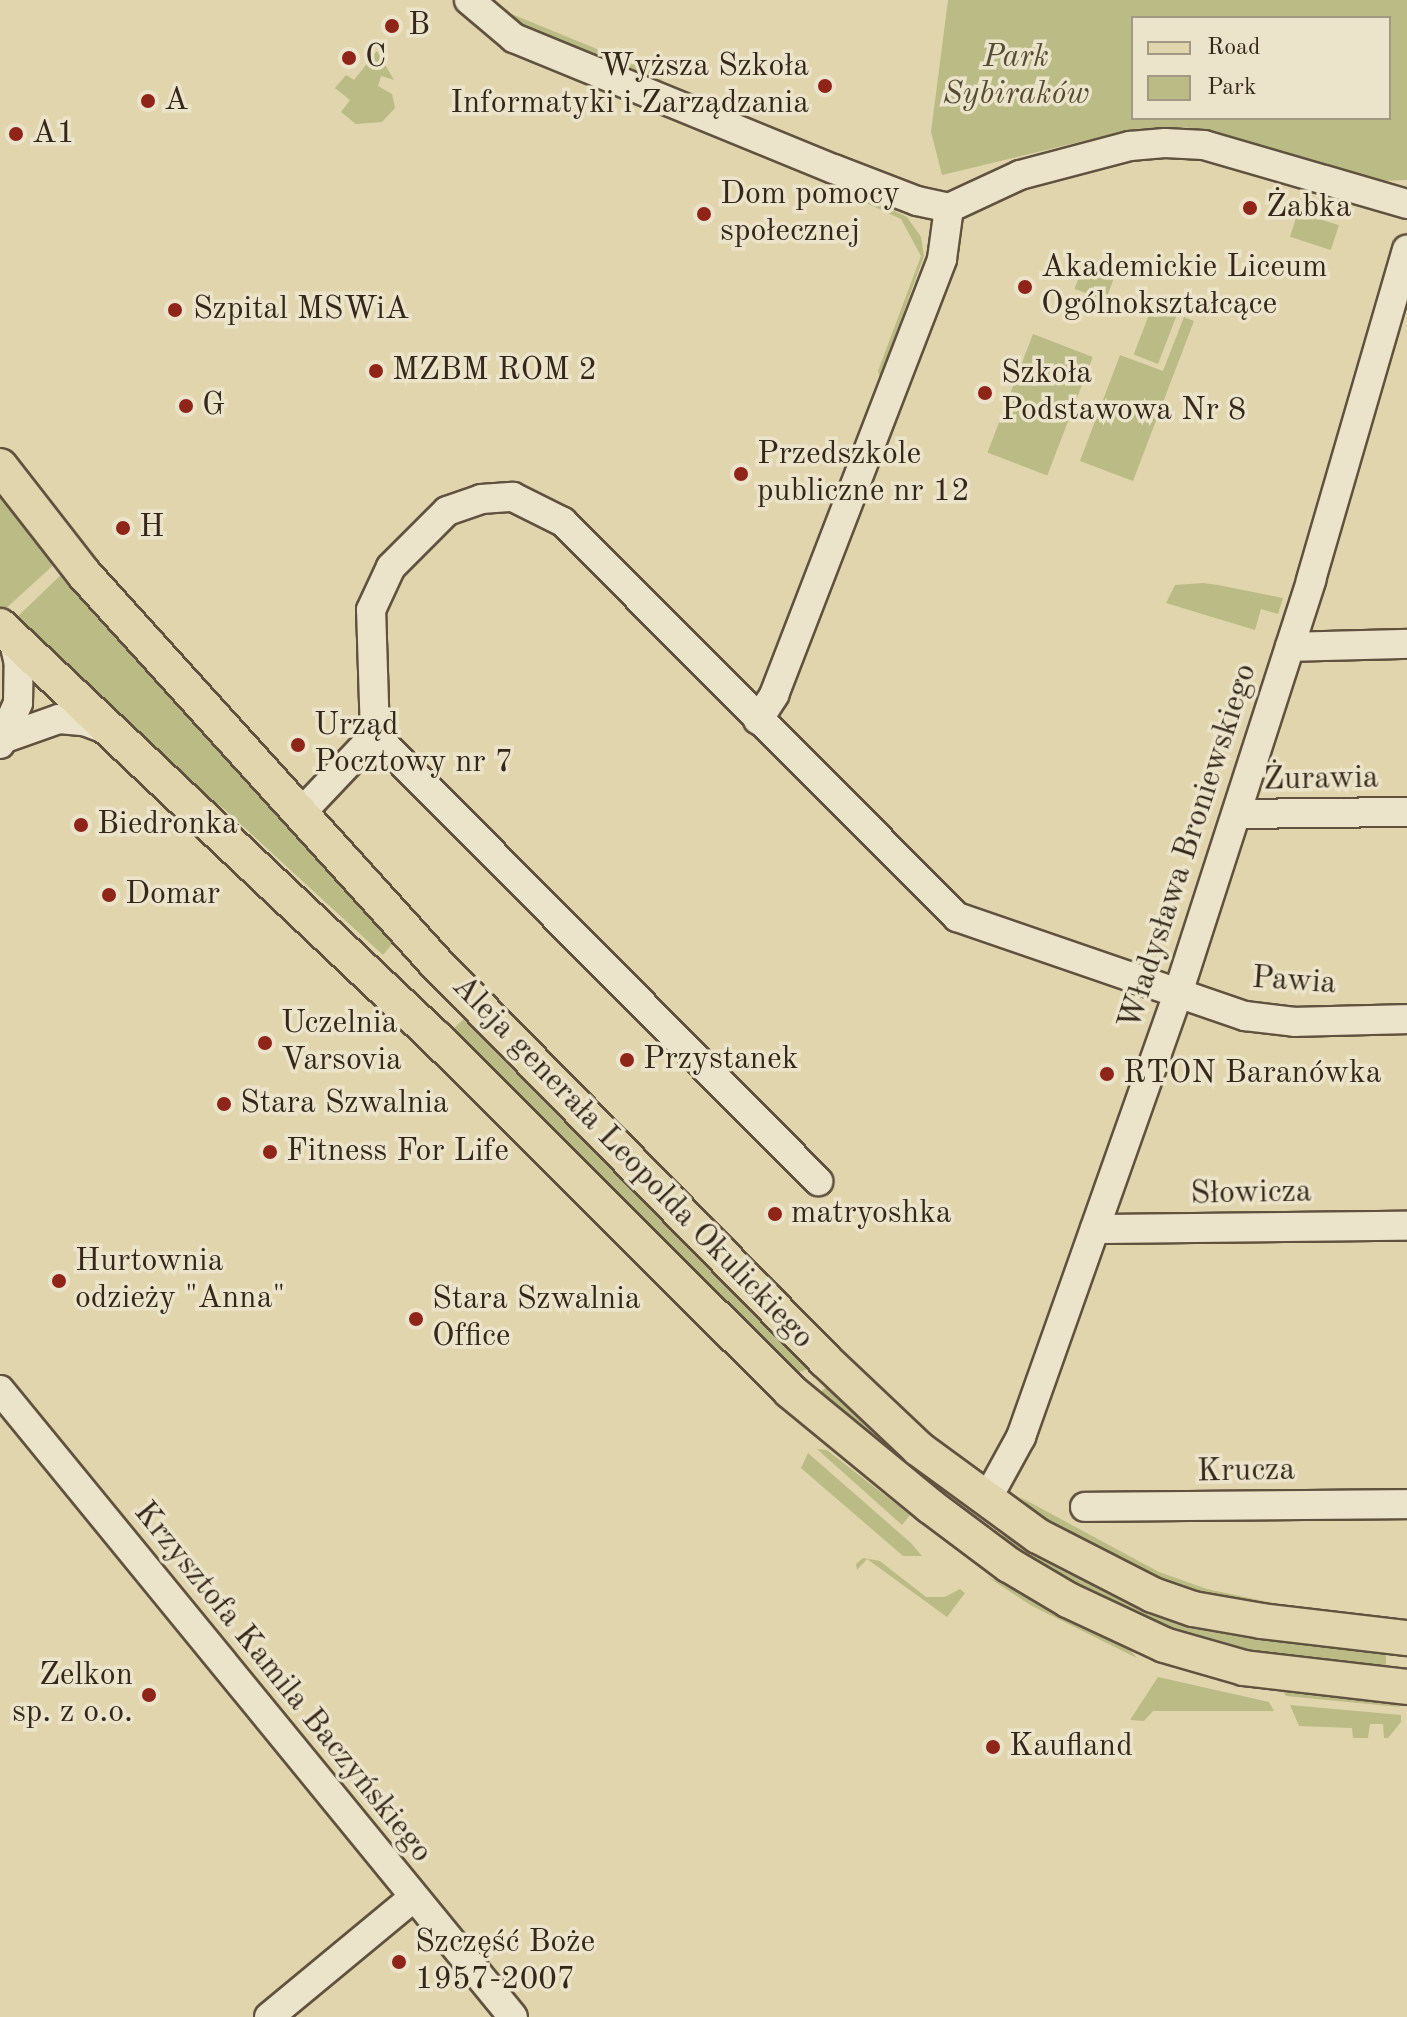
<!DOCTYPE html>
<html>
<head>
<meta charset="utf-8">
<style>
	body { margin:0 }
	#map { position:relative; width:1407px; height:2017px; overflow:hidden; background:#e1d5ae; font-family:"Old Standard TT",serif }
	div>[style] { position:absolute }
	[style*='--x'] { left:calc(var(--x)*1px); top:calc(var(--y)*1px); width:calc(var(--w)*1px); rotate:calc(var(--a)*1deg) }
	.green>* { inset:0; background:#babb85; transform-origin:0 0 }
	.roads { filter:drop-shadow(2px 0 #60523f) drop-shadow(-2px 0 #60523f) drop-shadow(0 2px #60523f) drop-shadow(0 -2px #60523f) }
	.minor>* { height:28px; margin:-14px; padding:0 14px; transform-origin:14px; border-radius:14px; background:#ece4ca }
	.major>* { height:34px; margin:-17px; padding:0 17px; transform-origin:17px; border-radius:17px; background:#e1d5ae }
	.dots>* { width:22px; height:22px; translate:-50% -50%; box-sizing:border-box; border:4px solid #ece4ca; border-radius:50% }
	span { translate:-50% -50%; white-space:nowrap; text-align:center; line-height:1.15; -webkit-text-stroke:7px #ece4ca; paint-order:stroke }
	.poi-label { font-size:32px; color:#35271a }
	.left { translate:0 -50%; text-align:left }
	.right { translate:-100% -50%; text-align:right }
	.park-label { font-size:32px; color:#564c35; font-style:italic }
	.street-label { font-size:32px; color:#35271a }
	.legend { position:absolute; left:1131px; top:16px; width:260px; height:104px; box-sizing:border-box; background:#ece4ca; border:2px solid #a39884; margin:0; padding:10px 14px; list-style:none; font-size:24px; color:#35271a }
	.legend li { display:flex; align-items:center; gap:16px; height:40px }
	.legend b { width:40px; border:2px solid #a39884 }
</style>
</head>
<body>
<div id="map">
	<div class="green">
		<i style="clip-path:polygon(evenodd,948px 0,1407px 0,1407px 180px,1381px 181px,1213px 131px,1182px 127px,1133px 129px,942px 175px,931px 132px,948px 0,1133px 18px,1389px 18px,1389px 118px,1133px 118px,1133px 18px)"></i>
		<i style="clip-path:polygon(492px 6px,665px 77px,657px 82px,520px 33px)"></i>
		<i style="clip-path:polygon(377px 51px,394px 80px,381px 76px,378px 86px,392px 94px,395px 108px,382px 122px,356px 124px,341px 112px,350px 100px,335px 88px,346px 75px,354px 80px)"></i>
		<i style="clip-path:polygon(868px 198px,907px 217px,921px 237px,924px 256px,880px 377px,878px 371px,921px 256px,901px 219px,864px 202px)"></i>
		<i style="left:1298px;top:212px;width:43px;height:26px;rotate:18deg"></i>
		<i style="left:1086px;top:259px;width:33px;height:32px;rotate:21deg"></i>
		<i style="left:1152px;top:307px;width:26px;height:51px;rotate:21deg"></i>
		<i style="clip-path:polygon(1184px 317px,1194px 321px,1133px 481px,1080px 461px,1120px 355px,1163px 371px)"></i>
		<i style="left:1033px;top:334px;width:64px;height:127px;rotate:21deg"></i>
		<i style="clip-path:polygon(0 487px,58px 561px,3px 611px,0 608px)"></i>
		<i style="clip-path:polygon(65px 571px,397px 938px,383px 955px,223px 808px,148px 749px,13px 621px)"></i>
		<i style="clip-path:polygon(1203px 583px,1218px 585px,1283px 598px,1278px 614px,1261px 609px,1255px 630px,1166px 603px,1175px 585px)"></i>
		<i style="clip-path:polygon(469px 1014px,812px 1364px,809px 1369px,799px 1372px,760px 1338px,449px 1033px)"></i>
		<i style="clip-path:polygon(831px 1382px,937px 1477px,933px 1483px,821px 1392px)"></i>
		<i style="clip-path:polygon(817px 1449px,827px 1450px,910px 1515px,902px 1525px)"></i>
		<i style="clip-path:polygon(808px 1453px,911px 1543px,922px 1556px,903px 1556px,801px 1468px)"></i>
		<i style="clip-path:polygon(1020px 1497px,1159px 1572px,1207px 1589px,1287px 1606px,1280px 1614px,1174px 1588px,1048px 1524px)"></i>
		<i style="clip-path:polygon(1003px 1535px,1142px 1607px,1386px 1652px,1386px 1669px,1314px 1669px,1173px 1632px,1063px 1582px,1001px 1539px)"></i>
		<i style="clip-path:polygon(863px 1558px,880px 1561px,926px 1597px,945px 1597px,960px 1589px,965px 1593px,947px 1617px,867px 1559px,857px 1570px,856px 1564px)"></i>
		<i style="clip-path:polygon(986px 1576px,1125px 1644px,1137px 1658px,1032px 1606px)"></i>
		<i style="clip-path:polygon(1158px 1677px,1269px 1702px,1274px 1711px,1153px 1711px,1144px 1721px,1130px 1720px)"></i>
		<i style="clip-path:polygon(1279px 1686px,1397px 1703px,1400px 1707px,1286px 1696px)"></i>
		<i style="clip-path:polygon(1290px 1705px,1401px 1715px,1401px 1722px,1388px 1738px,1384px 1738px,1383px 1724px,1370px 1724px,1368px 1738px,1353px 1738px,1352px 1728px,1299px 1726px)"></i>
	</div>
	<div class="roads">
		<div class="minor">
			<i style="--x:469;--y:0;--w:59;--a:40.2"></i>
			<i style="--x:514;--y:38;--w:346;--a:22.3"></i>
			<i style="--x:834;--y:169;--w:89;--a:21.1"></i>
			<i style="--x:917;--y:201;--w:33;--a:12"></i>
			<i style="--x:949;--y:208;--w:78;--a:-24.9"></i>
			<i style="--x:1020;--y:175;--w:114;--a:-14.8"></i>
			<i style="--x:1130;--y:146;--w:35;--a:-5"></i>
			<i style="--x:1165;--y:143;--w:39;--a:3"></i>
			<i style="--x:1204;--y:145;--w:211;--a:16.2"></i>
			<i style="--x:1290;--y:647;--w:117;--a:-1.5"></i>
			<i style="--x:758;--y:720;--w:30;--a:-57"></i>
			<i style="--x:774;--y:695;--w:467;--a:-68.9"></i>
			<i style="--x:942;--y:259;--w:51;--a:-82.2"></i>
			<i style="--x:375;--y:735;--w:629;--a:45.19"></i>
			<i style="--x:5;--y:738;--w:57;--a:-19.4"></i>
			<i style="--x:59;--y:719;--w:25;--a:5"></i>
			<i style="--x:84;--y:721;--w:28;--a:21"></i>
			<i style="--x:0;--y:744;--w:45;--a:-66.3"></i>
			<i style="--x:18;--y:703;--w:39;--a:-89"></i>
			<i style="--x:19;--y:664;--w:26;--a:-103"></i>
			<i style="--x:300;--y:814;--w:109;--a:-46.5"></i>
			<i style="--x:375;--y:735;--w:125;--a:-91.8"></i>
			<i style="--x:371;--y:610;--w:47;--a:-65.1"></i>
			<i style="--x:391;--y:567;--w:79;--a:-45"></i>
			<i style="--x:447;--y:511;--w:36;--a:-19"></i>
			<i style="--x:481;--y:499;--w:32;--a:-4"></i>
			<i style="--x:513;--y:497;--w:56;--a:26.6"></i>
			<i style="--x:563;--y:522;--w:558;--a:45.07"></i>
			<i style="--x:957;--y:917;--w:305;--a:19"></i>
			<i style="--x:1245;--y:1016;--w:50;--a:6.8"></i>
			<i style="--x:1295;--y:1022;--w:112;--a:-1.5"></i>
			<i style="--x:1237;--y:814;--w:170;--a:-0.7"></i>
			<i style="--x:1095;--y:1229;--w:312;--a:-0.6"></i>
			<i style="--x:0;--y:1390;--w:810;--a:50.71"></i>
			<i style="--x:987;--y:1499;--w:71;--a:-61.3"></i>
			<i style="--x:1021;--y:1437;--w:471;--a:-70.5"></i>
			<i style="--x:1178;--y:993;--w:434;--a:-72.1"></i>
			<i style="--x:1311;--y:580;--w:344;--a:-73.8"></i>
			<i style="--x:1085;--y:1507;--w:322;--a:-0.5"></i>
			<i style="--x:269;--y:2017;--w:187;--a:-39.6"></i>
		</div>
		<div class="major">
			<i style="--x:0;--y:466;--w:137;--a:52.1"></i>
			<i style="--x:84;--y:574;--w:522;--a:47.87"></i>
			<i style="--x:434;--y:961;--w:559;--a:45.58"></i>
			<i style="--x:825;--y:1360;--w:129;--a:43.4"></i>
			<i style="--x:919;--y:1449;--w:147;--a:36.2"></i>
			<i style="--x:1038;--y:1536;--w:129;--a:27.2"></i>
			<i style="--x:1153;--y:1595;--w:42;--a:19.3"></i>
			<i style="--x:1193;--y:1609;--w:70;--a:9.9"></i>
			<i style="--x:1262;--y:1621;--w:146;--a:6.7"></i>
			<i style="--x:0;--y:626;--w:600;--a:43.38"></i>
			<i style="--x:436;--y:1038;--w:500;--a:44.9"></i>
			<i style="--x:790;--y:1391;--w:181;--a:39.4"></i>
			<i style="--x:930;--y:1506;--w:99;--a:36.8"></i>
			<i style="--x:1009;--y:1565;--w:69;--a:30.7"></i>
			<i style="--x:1068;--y:1600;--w:106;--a:25.1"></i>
			<i style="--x:1164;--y:1645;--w:83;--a:16"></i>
			<i style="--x:1244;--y:1668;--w:164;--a:6.6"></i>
		</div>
	</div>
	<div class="dots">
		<i style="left:392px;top:26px;background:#8f2418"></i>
		<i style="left:349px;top:58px;background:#8f2418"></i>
		<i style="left:825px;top:86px;background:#8f2418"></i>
		<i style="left:148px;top:101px;background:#8f2418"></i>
		<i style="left:16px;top:134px;background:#8f2418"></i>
		<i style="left:1250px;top:208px;background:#8f2418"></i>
		<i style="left:704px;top:214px;background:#8f2418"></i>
		<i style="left:1025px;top:287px;background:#8f2418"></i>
		<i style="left:175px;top:310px;background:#8f2418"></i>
		<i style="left:376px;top:371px;background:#8f2418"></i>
		<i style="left:985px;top:393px;background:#8f2418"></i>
		<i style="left:186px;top:406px;background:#8f2418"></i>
		<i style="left:741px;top:474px;background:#8f2418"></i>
		<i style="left:123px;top:528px;background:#8f2418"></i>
		<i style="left:298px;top:745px;background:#8f2418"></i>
		<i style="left:81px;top:825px;background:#8f2418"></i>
		<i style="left:109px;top:895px;background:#8f2418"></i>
		<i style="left:265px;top:1043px;background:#8f2418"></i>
		<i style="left:627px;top:1060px;background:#8f2418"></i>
		<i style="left:1107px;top:1074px;background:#8f2418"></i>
		<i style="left:224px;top:1104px;background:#8f2418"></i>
		<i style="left:270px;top:1152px;background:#8f2418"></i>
		<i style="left:775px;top:1214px;background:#8f2418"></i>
		<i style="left:59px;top:1281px;background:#8f2418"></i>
		<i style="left:416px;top:1319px;background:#8f2418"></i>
		<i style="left:149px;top:1695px;background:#8f2418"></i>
		<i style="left:993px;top:1747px;background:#8f2418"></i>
		<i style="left:399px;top:1962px;background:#8f2418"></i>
	</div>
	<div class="poi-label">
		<span class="left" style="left:408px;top:26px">B</span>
		<span class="left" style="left:365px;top:58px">C</span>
		<span class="right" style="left:809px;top:86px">Wyższa Szkoła<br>Informatyki i Zarządzania</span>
		<span class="left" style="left:164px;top:101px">A</span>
		<span class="left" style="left:32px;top:134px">A1</span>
		<span class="left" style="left:720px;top:214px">Dom pomocy<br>społecznej</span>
		<span class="left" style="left:1266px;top:208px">Żabka</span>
		<span class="left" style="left:1041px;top:287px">Akademickie Liceum<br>Ogólnokształcące</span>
		<span class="left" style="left:193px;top:310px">Szpital MSWiA</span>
		<span class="left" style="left:392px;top:371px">MZBM ROM 2</span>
		<span class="left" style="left:1001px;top:393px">Szkoła<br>Podstawowa Nr 8</span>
		<span class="left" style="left:202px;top:406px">G</span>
		<span class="left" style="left:757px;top:474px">Przedszkole<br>publiczne nr 12</span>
		<span class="left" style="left:139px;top:528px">H</span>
		<span class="left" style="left:314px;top:745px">Urząd<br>Pocztowy nr 7</span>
		<span class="left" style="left:97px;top:825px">Biedronka</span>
		<span class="left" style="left:125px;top:895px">Domar</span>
		<span class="left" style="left:281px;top:1043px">Uczelnia<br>Varsovia</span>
		<span class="left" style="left:643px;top:1060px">Przystanek</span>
		<span class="left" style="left:1123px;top:1074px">RTON Baranówka</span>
		<span class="left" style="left:240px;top:1104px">Stara Szwalnia</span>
		<span class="left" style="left:286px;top:1152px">Fitness For Life</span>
		<span class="left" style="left:791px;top:1214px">matryoshka</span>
		<span class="left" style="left:75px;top:1281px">Hurtownia<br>odzieży "Anna"</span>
		<span class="left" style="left:432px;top:1319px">Stara Szwalnia<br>Office</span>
		<span class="right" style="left:133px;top:1695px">Zelkon<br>sp. z o.o.</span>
		<span class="left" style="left:1009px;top:1747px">Kaufland</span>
		<span class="left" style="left:415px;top:1962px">Szczęść Boże<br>1957-2007</span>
	</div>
	<div class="park-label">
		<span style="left:1016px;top:77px">Park<br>Sybiraków</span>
	</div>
	<div class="street-label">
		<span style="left:1321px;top:780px;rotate:-1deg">Żurawia</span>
		<span style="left:1189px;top:847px;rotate:-72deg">Władysława Broniewskiego</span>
		<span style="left:1294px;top:982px;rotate:4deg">Pawia</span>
		<span style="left:632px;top:1163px;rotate:46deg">Aleja generała Leopolda Okulickiego</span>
		<span style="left:1251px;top:1194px;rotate:-1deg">Słowicza</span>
		<span style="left:1246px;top:1472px;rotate:-1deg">Krucza</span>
		<span style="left:282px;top:1683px;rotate:51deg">Krzysztofa Kamila Baczyńskiego</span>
	</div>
	<ul class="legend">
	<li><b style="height:10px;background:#e1d5ae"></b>Road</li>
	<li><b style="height:22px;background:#babb85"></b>Park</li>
	</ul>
</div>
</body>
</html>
